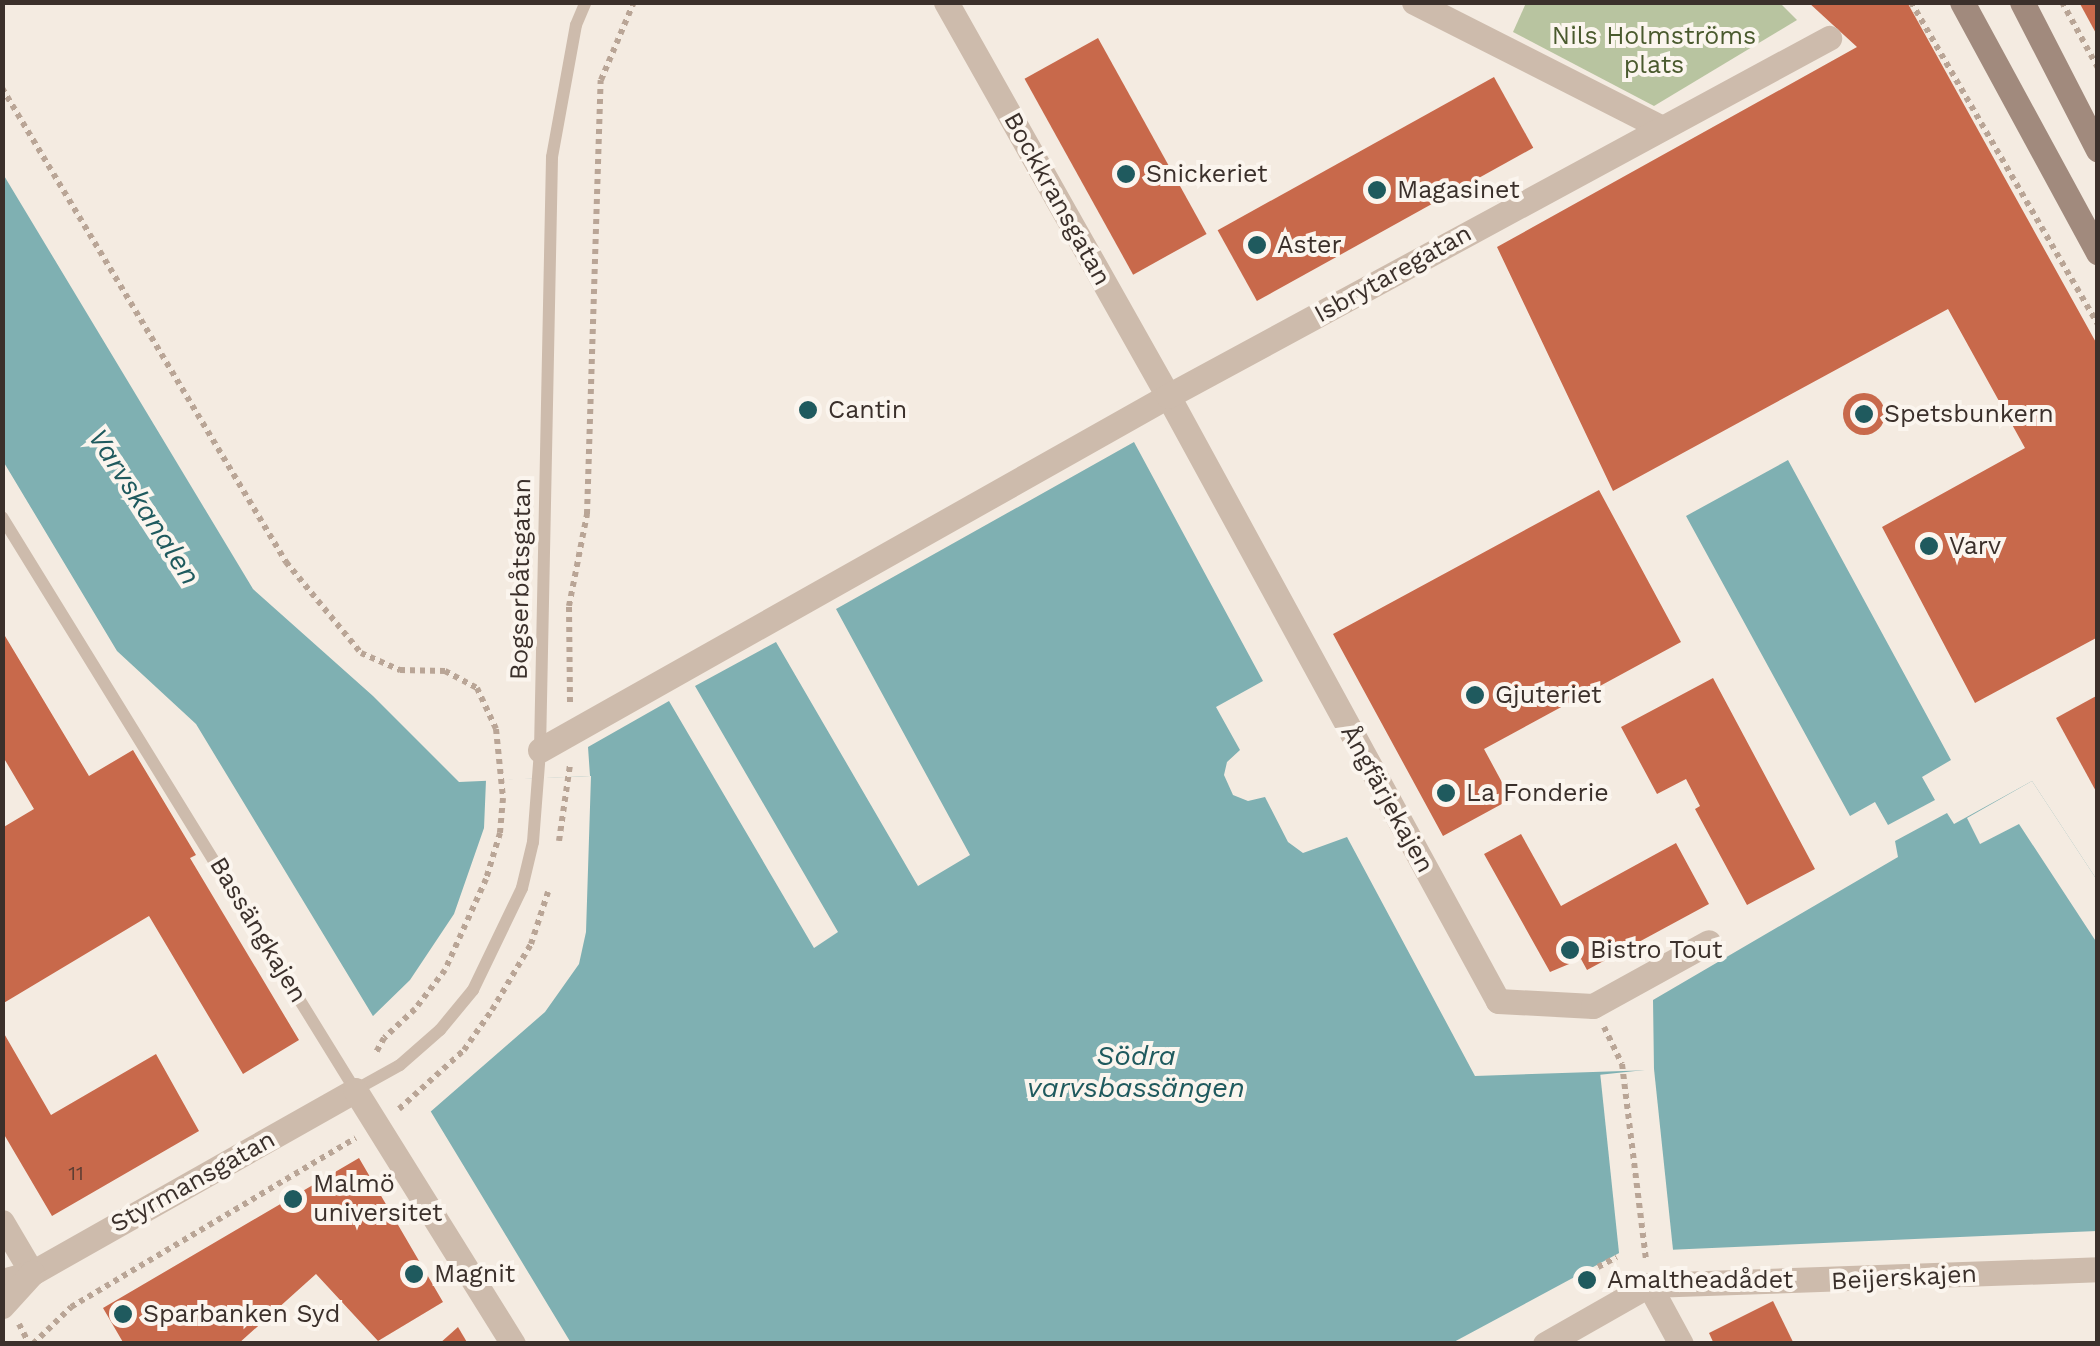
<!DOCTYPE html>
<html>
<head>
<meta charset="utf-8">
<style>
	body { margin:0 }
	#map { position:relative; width:2100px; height:1346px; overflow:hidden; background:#f4ebe1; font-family:"Work Sans",sans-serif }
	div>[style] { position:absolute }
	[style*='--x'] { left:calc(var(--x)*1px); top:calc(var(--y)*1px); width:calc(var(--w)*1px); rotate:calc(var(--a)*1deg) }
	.green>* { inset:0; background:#b8c4a0 }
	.water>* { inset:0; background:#7fb0b2 }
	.pier>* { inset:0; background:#f4ebe1; transform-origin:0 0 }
	.building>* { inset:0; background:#c8694b; transform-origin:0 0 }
	.round { border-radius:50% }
	.path>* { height:6px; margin-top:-3px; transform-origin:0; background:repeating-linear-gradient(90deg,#b9a596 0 5px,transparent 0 10px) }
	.lane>* { height:12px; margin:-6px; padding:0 6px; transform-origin:6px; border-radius:6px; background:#cdbbac }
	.street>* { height:25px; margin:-12.5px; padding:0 12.5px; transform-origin:12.5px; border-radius:12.5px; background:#cdbbac }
	.secondary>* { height:25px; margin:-12.5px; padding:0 12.5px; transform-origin:12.5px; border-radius:12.5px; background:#a18a7d }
	.dots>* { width:28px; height:28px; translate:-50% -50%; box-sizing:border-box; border:5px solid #fbf5ee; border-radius:50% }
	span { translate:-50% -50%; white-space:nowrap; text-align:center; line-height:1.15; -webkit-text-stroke:8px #fbf5ee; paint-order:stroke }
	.number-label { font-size:20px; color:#5e3e33 }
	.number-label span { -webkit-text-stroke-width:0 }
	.park-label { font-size:25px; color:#4a5a2e }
	.poi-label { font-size:25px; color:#3b302b }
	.left { translate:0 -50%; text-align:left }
	.street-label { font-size:25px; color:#3b302b }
	.water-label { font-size:28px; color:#1f5a5e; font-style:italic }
	.frame { position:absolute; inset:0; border:5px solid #3b302b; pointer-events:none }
</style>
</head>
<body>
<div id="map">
	<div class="green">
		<i style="clip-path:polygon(1526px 3px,1780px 3px,1797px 20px,1654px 106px,1513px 32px)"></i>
	</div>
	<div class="water">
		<i style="clip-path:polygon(3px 174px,253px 589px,373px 696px,459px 782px,590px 776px,588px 747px,669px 701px,814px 948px,838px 932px,695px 686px,776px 642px,918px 886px,970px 855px,836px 609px,1134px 442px,1263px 681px,1216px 707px,1240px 750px,1227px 762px,1224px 775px,1233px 795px,1248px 801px,1265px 797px,1288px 842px,1303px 853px,1347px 837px,1475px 1076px,1654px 1070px,1653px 1000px,1898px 857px,1895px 841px,1947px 813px,1954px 824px,2032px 781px,2097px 880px,2097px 1231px,1621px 1252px,1452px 1343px,571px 1343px,196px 724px,117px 651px,3px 461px)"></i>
		<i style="clip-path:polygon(1788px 460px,1951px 760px,1922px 777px,1935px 800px,1888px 825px,1875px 802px,1850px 816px,1686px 516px)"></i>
	</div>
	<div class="pier">
		<i style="clip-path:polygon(591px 776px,586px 932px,579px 964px,545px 1012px,429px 1113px,371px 1018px,410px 980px,454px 914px,484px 828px,486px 780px)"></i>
		<i style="clip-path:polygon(2032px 781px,2097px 880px,2097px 943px,2019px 824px,1980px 844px,1967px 818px)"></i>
		<i style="left:1654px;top:1069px;width:182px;height:54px;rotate:84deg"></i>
	</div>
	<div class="building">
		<i style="clip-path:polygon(1808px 2px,1907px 2px,2098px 346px,2098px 637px,1975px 703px,1882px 527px,2025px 448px,1948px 309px,1613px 491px,1497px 247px,1857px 47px)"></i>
		<i style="clip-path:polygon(2079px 2px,2098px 2px,2098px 37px)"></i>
		<i style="left:1098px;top:38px;width:224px;height:84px;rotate:61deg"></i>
		<i style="left:1494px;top:77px;width:81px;height:316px;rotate:61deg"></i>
		<i class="round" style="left:1843px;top:393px;width:42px;height:42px"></i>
		<i style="clip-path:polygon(1599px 490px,1681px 642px,1484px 749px,1511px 799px,1443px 836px,1333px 634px)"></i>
		<i style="clip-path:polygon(2px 631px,89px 776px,133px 750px,196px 855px,190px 858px,299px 1040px,243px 1074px,149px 916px,2px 1004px,2px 828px,34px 809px,2px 755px)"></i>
		<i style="clip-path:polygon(1713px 678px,1815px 869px,1747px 905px,1695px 809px,1700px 806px,1686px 779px,1657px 794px,1621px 727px)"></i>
		<i style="clip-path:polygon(2098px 695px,2098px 795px,2056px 718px)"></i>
		<i style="clip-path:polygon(1521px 834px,1561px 906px,1676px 843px,1709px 904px,1587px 970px,1581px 959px,1550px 972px,1484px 854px)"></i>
		<i style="clip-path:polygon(2px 1030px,51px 1115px,156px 1054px,199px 1131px,52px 1216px,2px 1131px)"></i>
		<i style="clip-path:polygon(359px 1158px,443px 1302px,378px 1341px,316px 1274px,238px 1344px,124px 1344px,103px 1308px)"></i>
		<i style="clip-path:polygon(1773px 1301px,1794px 1344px,1714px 1344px,1709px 1333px)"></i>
		<i style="clip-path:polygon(458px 1327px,468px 1344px,439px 1344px)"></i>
	</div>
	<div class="path">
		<i style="--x:1911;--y:2;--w:372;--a:59.9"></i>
		<i style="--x:2062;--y:2;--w:75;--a:61.4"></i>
		<i style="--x:2;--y:88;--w:553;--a:59.07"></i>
		<i style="--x:286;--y:562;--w:118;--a:50.5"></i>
		<i style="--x:361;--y:653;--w:43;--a:23.6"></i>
		<i style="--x:400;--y:670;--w:45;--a:1.3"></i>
		<i style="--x:445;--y:671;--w:36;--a:28"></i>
		<i style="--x:477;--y:688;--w:45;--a:65.1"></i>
		<i style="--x:496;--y:729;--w:69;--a:84.2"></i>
		<i style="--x:503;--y:798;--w:35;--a:95"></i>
		<i style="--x:500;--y:833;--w:48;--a:106.9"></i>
		<i style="--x:486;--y:879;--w:100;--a:114.3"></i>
		<i style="--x:445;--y:970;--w:49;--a:127.6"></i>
		<i style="--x:415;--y:1009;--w:42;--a:136.9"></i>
		<i style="--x:384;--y:1038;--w:18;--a:119"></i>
		<i style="--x:570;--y:702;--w:96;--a:-90.6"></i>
		<i style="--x:569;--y:606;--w:94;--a:-78.9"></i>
		<i style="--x:587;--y:514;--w:434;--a:-88.2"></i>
		<i style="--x:601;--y:80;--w:85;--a:-67.1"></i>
		<i style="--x:559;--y:841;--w:77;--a:-81.8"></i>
		<i style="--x:1604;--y:1027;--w:41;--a:64.1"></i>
		<i style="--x:1622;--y:1064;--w:196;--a:83"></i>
		<i style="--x:399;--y:1109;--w:88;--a:-42.2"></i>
		<i style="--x:464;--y:1050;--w:49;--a:-55"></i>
		<i style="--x:492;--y:1010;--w:77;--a:-59.4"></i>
		<i style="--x:531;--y:944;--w:55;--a:-71.9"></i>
		<i style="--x:1598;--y:1267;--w:21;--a:-28"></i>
		<i style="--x:19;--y:1324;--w:22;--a:63"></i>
		<i style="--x:33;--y:1344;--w:53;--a:-44.2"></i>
		<i style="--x:71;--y:1307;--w:331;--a:-30.7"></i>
	</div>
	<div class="lane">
		<i style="--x:2;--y:517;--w:673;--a:58.36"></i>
		<i style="--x:355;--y:1090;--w:51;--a:-29.1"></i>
		<i style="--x:400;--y:1065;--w:53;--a:-41.2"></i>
		<i style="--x:440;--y:1030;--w:52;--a:-50.5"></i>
		<i style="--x:473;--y:990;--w:113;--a:-64.3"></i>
		<i style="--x:522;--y:888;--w:47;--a:-76.6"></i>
		<i style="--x:533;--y:842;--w:92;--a:-85.6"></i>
		<i style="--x:540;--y:750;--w:593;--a:-88.84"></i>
		<i style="--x:552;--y:157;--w:134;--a:-79.7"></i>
		<i style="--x:576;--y:25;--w:25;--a:-67"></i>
	</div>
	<div class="street">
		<i style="--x:946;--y:2;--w:452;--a:60.6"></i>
		<i style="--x:1168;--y:396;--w:689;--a:61.39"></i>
		<i style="--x:1498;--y:1001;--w:95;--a:3"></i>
		<i style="--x:1593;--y:1006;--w:132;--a:-28.9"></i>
		<i style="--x:1414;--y:2;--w:278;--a:26.9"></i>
		<i style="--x:540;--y:750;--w:721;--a:-29.41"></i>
		<i style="--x:1168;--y:396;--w:752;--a:-28.44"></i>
		<i style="--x:2;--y:1222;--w:59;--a:59.5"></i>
		<i style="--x:2;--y:1281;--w:31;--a:-15"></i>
		<i style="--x:32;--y:1273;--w:371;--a:-29.5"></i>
		<i style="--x:355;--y:1090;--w:299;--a:58.1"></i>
		<i style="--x:1649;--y:1285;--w:67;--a:61.5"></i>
		<i style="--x:2;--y:1306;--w:45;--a:-47.7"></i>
		<i style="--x:1545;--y:1344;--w:120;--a:-29.6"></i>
		<i style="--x:1649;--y:1285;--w:449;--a:-2"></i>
	</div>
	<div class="secondary">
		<i style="--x:1962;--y:2;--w:285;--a:61.5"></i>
		<i style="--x:2022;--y:2;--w:166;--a:62.8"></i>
	</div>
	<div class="dots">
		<i style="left:1126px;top:174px;background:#1f5a5e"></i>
		<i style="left:1377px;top:190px;background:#1f5a5e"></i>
		<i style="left:1257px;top:245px;background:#1f5a5e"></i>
		<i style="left:808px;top:410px;background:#1f5a5e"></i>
		<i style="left:1864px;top:414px;background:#1f5a5e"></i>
		<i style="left:1929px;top:546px;background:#1f5a5e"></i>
		<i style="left:1475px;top:695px;background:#1f5a5e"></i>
		<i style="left:1446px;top:793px;background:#1f5a5e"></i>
		<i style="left:1570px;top:950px;background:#1f5a5e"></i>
		<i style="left:293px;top:1199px;background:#1f5a5e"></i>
		<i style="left:414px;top:1274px;background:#1f5a5e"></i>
		<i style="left:1587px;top:1280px;background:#1f5a5e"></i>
		<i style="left:123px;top:1314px;background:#1f5a5e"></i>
	</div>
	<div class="number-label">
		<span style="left:76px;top:1173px">11</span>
	</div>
	<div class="park-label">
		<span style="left:1654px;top:51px">Nils Holmströms<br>plats</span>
	</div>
	<div class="poi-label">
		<span class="left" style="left:1146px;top:174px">Snickeriet</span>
		<span class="left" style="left:1397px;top:190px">Magasinet</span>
		<span class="left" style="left:1277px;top:245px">Aster</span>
		<span class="left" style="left:828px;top:410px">Cantin</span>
		<span class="left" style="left:1884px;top:414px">Spetsbunkern</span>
		<span class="left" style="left:1949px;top:546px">Varv</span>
		<span class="left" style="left:1495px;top:695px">Gjuteriet</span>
		<span class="left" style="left:1466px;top:793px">La Fonderie</span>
		<span class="left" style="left:1590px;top:950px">Bistro Tout</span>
		<span class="left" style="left:313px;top:1199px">Malmö<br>universitet</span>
		<span class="left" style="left:434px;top:1274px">Magnit</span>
		<span class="left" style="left:1607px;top:1280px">Amaltheadådet</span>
		<span class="left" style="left:143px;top:1314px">Sparbanken Syd</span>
	</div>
	<div class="street-label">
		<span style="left:1057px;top:199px;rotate:61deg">Bockkransgatan</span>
		<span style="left:1393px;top:274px;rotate:-29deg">Isbrytaregatan</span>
		<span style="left:521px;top:579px;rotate:-89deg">Bogserbåtsgatan</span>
		<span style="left:1387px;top:799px;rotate:61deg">Ångfärjekajen</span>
		<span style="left:258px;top:930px;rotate:59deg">Bassängkajen</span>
		<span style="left:193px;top:1182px;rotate:-29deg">Styrmansgatan</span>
		<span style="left:1904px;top:1278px;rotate:-3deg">Beijerskajen</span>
	</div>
	<div class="water-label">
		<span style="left:144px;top:507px;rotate:57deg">Varvskanalen</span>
		<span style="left:1136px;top:1072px">Södra<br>varvsbassängen</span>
	</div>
	<div class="frame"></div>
</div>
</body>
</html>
